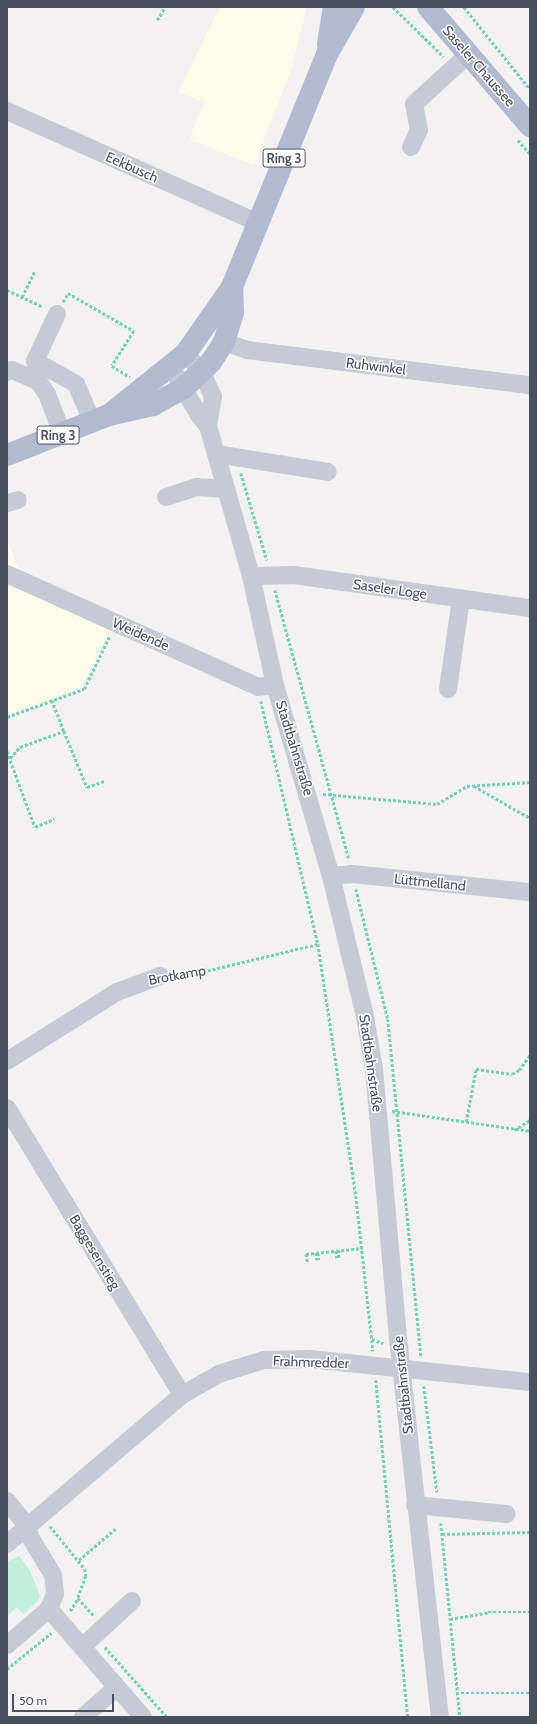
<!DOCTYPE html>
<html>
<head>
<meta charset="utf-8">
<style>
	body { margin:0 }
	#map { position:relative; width:537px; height:1724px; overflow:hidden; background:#f3f1f1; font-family:Cabin,sans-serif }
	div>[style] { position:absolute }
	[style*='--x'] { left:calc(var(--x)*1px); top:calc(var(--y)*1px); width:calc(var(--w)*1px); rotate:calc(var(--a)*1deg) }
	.commercial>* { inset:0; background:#fcfbec }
	.green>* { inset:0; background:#c1efdc }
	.path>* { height:2.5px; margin-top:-1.25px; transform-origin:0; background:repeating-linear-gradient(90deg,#79cdb5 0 3px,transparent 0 5px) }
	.minor>* { height:18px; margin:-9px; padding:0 9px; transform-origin:9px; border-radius:9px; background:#c5cad5 }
	.major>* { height:22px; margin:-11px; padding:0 11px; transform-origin:11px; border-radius:11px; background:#b1bacf }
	span { translate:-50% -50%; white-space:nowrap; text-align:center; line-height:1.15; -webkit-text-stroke:3px #fff; paint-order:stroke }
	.shield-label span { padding:1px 3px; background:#fff; border:1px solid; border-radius:3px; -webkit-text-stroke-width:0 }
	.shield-label { font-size:13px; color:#49505e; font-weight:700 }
	.street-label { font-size:14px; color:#49505e }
	.frame { position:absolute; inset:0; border:8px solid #49505e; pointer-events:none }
	.scale { position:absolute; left:12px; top:1694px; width:102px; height:18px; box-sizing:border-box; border:2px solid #49505e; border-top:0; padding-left:5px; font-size:12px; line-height:14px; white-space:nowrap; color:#49505e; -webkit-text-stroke:3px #fff; paint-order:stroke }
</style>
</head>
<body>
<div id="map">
	<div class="commercial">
		<i style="clip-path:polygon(220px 7px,307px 7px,289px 76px,254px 165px,189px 140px,204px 102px,178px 92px)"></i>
		<i style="clip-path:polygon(7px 539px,26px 589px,111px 629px,81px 687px,7px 714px)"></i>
	</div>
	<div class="green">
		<i style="clip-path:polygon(19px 1556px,29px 1569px,40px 1595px,39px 1600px,23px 1614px,17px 1607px,7px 1616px,7px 1562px)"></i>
	</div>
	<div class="path">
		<i style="--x:393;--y:7;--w:71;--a:44.4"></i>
		<i style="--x:464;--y:7;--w:105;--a:51.2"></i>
		<i style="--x:157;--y:20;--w:15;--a:-58"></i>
		<i style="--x:518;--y:140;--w:18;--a:49"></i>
		<i style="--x:7;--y:290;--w:40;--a:25"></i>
		<i style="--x:22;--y:297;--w:28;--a:-64"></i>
		<i style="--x:63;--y:302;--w:10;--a:-61"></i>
		<i style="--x:68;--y:293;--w:76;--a:29.9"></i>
		<i style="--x:134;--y:331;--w:41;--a:122.2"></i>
		<i style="--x:112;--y:366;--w:21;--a:31"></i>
		<i style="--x:241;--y:473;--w:91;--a:73.4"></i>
		<i style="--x:275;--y:590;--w:279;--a:74.6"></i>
		<i style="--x:52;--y:700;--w:33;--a:69"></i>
		<i style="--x:261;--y:701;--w:250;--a:76.8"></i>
		<i style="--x:318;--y:944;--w:255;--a:81.4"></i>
		<i style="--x:356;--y:1196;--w:156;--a:83.7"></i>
		<i style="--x:7;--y:717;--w:82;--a:-20"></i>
		<i style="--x:84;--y:689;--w:58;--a:-64.3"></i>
		<i style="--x:7;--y:751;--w:81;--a:69.8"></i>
		<i style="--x:35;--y:827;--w:21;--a:-23"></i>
		<i style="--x:10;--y:758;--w:15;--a:-48"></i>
		<i style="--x:20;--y:747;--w:47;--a:-20"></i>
		<i style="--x:64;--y:731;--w:61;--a:67.7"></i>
		<i style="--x:87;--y:787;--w:18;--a:-19"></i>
		<i style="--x:474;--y:786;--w:64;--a:29.7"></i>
		<i style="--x:323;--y:794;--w:114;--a:5"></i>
		<i style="--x:437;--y:804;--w:35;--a:-31"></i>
		<i style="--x:467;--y:786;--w:63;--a:-3.6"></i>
		<i style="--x:356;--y:889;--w:134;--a:76.2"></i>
		<i style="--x:388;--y:1019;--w:340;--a:84.4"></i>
		<i style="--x:175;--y:975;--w:18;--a:-3"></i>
		<i style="--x:193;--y:974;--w:129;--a:-13.5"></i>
		<i style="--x:392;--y:1111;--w:139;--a:8.2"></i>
		<i style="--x:466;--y:1122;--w:54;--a:-79.3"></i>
		<i style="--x:476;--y:1069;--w:36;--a:8"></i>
		<i style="--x:512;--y:1074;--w:8;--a:-30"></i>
		<i style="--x:519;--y:1070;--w:19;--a:-54"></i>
		<i style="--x:514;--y:1130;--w:19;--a:-32"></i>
		<i style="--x:339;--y:1250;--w:8;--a:90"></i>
		<i style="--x:336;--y:1251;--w:7;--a:82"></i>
		<i style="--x:316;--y:1253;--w:7;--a:82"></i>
		<i style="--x:318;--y:1253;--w:7;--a:82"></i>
		<i style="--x:307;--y:1262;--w:8;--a:-97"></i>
		<i style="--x:306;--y:1254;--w:57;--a:-6"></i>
		<i style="--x:372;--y:1339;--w:12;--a:20"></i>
		<i style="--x:376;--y:1380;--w:339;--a:84.6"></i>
		<i style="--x:424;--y:1386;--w:107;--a:83"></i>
		<i style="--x:441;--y:1523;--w:195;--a:84.4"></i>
		<i style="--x:50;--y:1526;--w:55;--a:50.9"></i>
		<i style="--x:85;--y:1569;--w:7;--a:82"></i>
		<i style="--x:86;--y:1576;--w:23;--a:110"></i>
		<i style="--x:78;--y:1598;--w:24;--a:48"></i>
		<i style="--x:442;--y:1534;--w:88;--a:-1.3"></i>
		<i style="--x:79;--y:1560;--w:48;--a:-40.7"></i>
		<i style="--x:70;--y:1611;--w:15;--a:-58"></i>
		<i style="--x:450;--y:1619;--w:39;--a:-10"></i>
		<i style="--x:488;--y:1612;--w:42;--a:0"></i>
		<i style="--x:105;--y:1647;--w:94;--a:48.5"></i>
		<i style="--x:7;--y:1669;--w:57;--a:-39.3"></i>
		<i style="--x:456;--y:1693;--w:74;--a:0"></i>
	</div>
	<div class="minor">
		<i style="--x:7;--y:111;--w:275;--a:24"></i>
		<i style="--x:411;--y:147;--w:19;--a:-65"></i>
		<i style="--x:419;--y:130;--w:26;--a:-101"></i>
		<i style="--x:414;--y:104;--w:74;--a:-42.3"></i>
		<i style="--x:57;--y:314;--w:52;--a:115.1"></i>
		<i style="--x:35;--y:361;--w:47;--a:29.3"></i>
		<i style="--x:76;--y:384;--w:40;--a:66.6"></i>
		<i style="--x:224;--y:342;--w:24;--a:19"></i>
		<i style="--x:247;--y:350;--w:285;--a:7.1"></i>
		<i style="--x:186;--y:353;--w:26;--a:51"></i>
		<i style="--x:202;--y:373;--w:26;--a:65"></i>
		<i style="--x:213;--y:397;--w:29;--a:100"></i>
		<i style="--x:171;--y:367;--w:56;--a:59.7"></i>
		<i style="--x:199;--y:415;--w:14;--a:51"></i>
		<i style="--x:208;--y:426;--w:156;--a:74"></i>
		<i style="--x:251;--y:576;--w:112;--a:77.6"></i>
		<i style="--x:275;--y:685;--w:199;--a:73.7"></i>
		<i style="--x:331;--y:876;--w:145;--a:76.4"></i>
		<i style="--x:365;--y:1017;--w:53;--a:80.2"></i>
		<i style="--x:374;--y:1069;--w:279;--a:84.9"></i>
		<i style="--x:399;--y:1347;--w:372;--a:83.7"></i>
		<i style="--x:7;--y:372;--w:5;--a:-22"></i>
		<i style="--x:12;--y:370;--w:28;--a:23"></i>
		<i style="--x:38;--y:381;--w:16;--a:55"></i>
		<i style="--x:47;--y:394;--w:42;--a:69"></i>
		<i style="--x:216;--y:454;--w:113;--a:9.1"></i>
		<i style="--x:166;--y:497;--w:33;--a:-18"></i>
		<i style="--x:197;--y:487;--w:29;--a:4"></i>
		<i style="--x:7;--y:503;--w:11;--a:-15"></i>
		<i style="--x:7;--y:574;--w:275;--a:24.2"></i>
		<i style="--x:258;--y:687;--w:17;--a:-7"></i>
		<i style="--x:251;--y:576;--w:43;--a:-1.3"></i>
		<i style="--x:294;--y:575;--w:238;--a:8"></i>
		<i style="--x:448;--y:689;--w:91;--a:-81.8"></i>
		<i style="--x:331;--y:876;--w:21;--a:-5"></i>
		<i style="--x:352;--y:874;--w:179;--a:5.8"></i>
		<i style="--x:7;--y:1061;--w:130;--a:-32.1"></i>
		<i style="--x:117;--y:992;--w:46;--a:-20.4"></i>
		<i style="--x:7;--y:1108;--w:336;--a:58.6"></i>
		<i style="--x:7;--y:1501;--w:32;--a:51"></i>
		<i style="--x:27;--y:1526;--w:11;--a:75"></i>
		<i style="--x:30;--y:1537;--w:44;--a:58.8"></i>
		<i style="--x:53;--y:1575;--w:19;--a:84"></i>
		<i style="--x:55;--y:1594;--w:16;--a:112"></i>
		<i style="--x:49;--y:1609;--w:55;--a:139.4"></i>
		<i style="--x:415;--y:1505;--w:92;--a:5.6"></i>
		<i style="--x:7;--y:1544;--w:230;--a:-40.4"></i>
		<i style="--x:182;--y:1395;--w:43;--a:-29.6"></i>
		<i style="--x:219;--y:1374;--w:20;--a:-18"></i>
		<i style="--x:238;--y:1368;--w:27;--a:-17"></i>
		<i style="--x:264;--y:1360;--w:46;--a:-1.2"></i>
		<i style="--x:310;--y:1359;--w:221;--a:6"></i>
		<i style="--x:49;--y:1609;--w:143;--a:49"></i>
		<i style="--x:82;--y:1647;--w:68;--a:-42.6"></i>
		<i style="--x:83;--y:1717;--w:45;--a:-41.4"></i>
	</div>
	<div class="major">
		<i style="--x:428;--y:7;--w:157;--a:49.4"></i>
		<i style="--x:328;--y:44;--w:37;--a:-81"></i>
		<i style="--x:109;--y:415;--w:99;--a:-38.8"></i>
		<i style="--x:186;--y:353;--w:80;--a:-55.1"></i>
		<i style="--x:232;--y:287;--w:252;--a:-67.8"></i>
		<i style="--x:327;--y:54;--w:54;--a:-60.1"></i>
		<i style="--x:7;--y:455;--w:110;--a:-21.4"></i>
		<i style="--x:109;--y:415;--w:45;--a:-12.8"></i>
		<i style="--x:153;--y:405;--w:35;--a:-29"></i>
		<i style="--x:184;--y:388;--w:37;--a:-44"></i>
		<i style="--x:211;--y:362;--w:24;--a:-57"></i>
		<i style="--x:224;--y:342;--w:31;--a:-73"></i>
		<i style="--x:233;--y:312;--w:25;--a:-92"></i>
	</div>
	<div class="shield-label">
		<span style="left:284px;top:158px">Ring 3</span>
		<span style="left:58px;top:435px">Ring 3</span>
	</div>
	<div class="street-label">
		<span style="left:479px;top:66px;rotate:49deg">Saseler Chaussee</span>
		<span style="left:132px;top:167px;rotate:24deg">Eekbusch</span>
		<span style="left:376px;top:366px;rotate:7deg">Ruhwinkel</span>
		<span style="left:390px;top:589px;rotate:8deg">Saseler Loge</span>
		<span style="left:141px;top:634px;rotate:24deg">Weidende</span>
		<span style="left:295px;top:748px;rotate:73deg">Stadtbahnstraße</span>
		<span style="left:430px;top:882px;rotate:6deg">Lüttmelland</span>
		<span style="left:177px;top:975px;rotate:-10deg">Brotkamp</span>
		<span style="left:371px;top:1063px;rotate:82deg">Stadtbahnstraße</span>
		<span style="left:95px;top:1252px;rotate:59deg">Baggesenstieg</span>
		<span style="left:311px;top:1362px;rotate:2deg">Frahmredder</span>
		<span style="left:403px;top:1385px;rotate:-96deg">Stadtbahnstraße</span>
	</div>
	<div class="frame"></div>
	<div class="scale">50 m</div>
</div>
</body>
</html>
